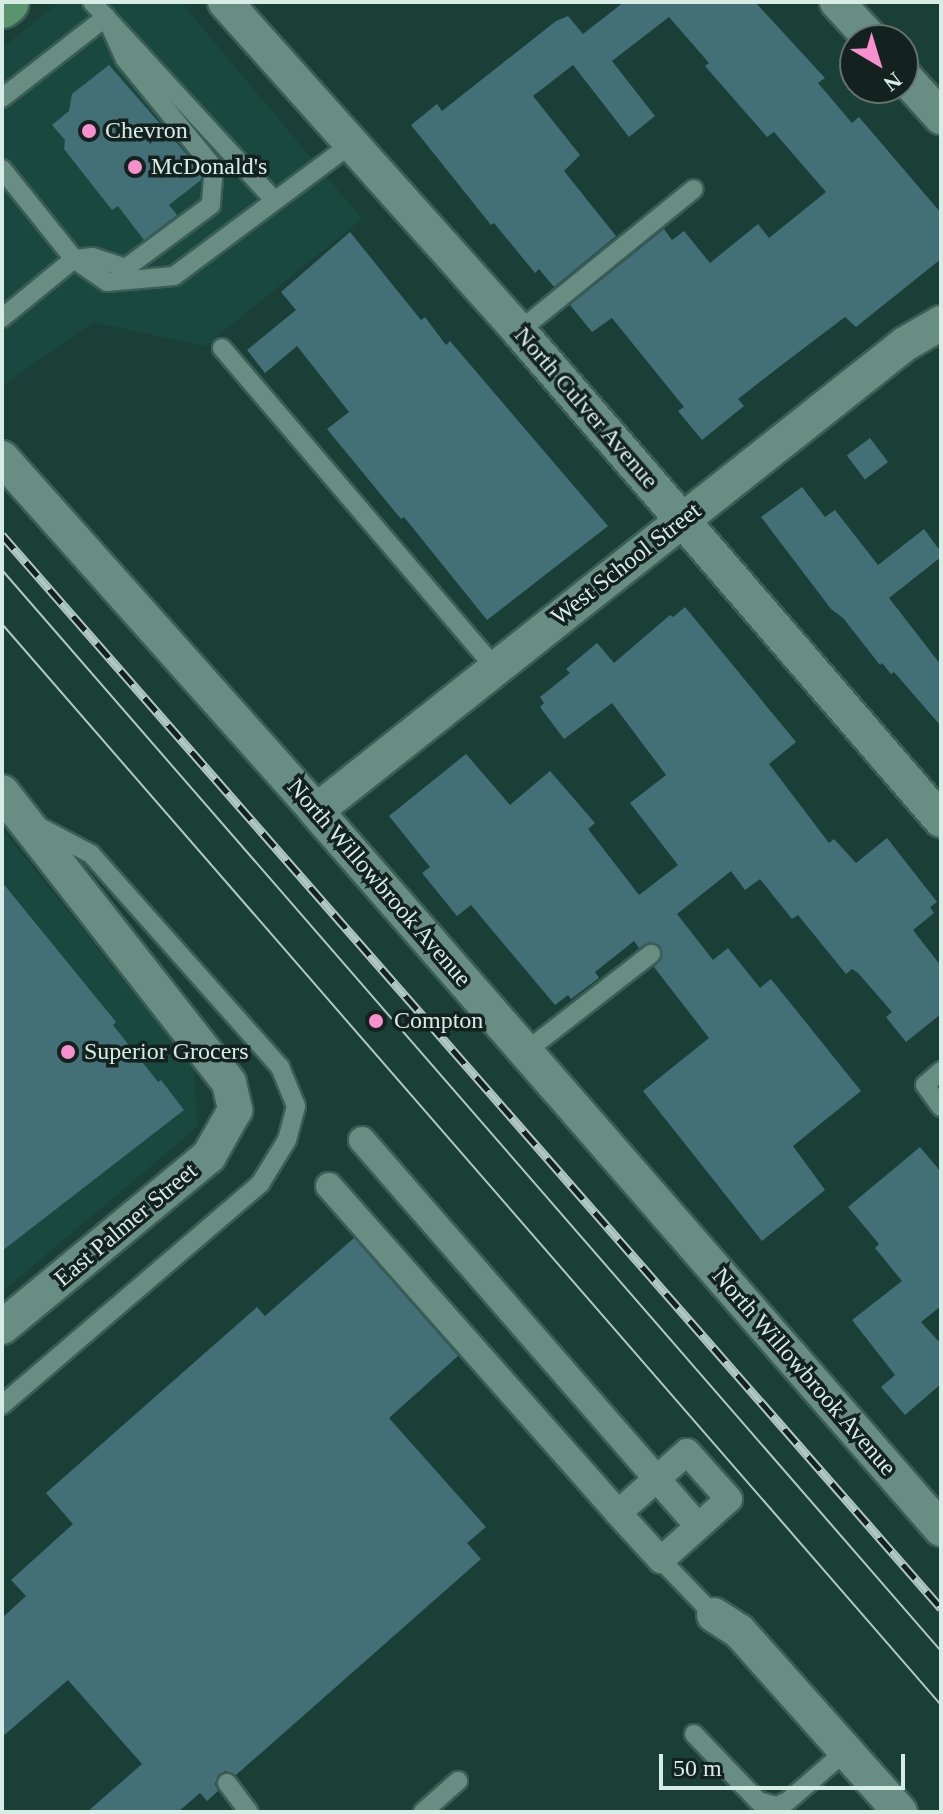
<!DOCTYPE html>
<html>
<head>
<meta charset="utf-8">
<style>
	body { margin:0 }
	#map { position:relative; width:943px; height:1814px; overflow:hidden; background:#1a3f36; font-family:Georgia,serif }
	div>[style] { position:absolute }
	[style*='--x'] { left:calc(var(--x)*1px); top:calc(var(--y)*1px); width:calc(var(--w)*1px); rotate:calc(var(--a)*1deg) }
	.built>* { inset:0; background:#19493e }
	.building>* { inset:0; background:#436f76; transform-origin:0 0 }
	.roads { filter:drop-shadow(2px 0 #3c5d56) drop-shadow(-2px 0 #3c5d56) drop-shadow(0 2px #3c5d56) drop-shadow(0 -2px #3c5d56) }
	.service>* { height:18px; margin:-9px; padding:0 9px; transform-origin:9px; border-radius:9px; background:#688e84 }
	.pedestrian>* { height:26px; margin:-13px; padding:0 13px; transform-origin:13px; border-radius:13px; background:#688e84 }
	.minor>* { height:34px; margin:-17px; padding:0 17px; transform-origin:17px; border-radius:17px; background:#688e84 }
	.secondary>* { height:44px; margin:-22px; padding:0 22px; transform-origin:22px; border-radius:22px; background:#5a946c }
	.tram>* { height:2px; margin:-1px; padding:0 1px; transform-origin:1px; border-radius:1px; background:#b0c8c1 }
	.rail>* { height:9px; margin-top:-4.5px; transform-origin:0; background:repeating-linear-gradient(90deg,#13221e 0 18px,#b0c8c1 0 36px); box-sizing:border-box; border-block:2px solid #b0c8c1 }
	.dots>* { width:22px; height:22px; translate:-50% -50%; box-sizing:border-box; border:4px solid #13221e; border-radius:50% }
	span { translate:-50% -50%; white-space:nowrap; text-align:center; line-height:1.15; -webkit-text-stroke:7px #13221e; paint-order:stroke }
	.poi-label { font-size:24px; color:#d8ece6 }
	.left { translate:0 -50%; text-align:left }
	.street-label { font-size:24px; color:#d8ece6 }
	.frame { position:absolute; inset:0; border:4px solid #d8ece6; pointer-events:none }
	.north { position:absolute; left:839px; top:24px; width:80px; height:80px; box-sizing:border-box; background:#13221e; border:2px solid #62736e; border-radius:50%; rotate:142deg; font-size:22px; font-weight:700; line-height:32px; text-align:center; color:#d8ece6 }
	.north::after { content:''; display:block; margin:auto; width:28px; height:36px; background:#f790cd; clip-path:polygon(50% 0,100% 100%,50% 72%,0 100%) }
	.scale { position:absolute; left:659px; top:1754px; width:246px; height:36px; box-sizing:border-box; border:4px solid #d8ece6; border-top:0; padding-left:10px; font-size:24px; line-height:28px; white-space:nowrap; color:#d8ece6; -webkit-text-stroke:6px #13221e; paint-order:stroke }
</style>
</head>
<body>
<div id="map">
	<div class="built">
		<i style="clip-path:polygon(60px 2px,181px 2px,362px 219px,205px 346px,93px 322px,2px 386px,2px 48px)"></i>
		<i style="clip-path:polygon(2px 829px,194px 1069px,197px 1127px,2px 1292px)"></i>
	</div>
	<div class="building">
		<i style="clip-path:polygon(624px 2px,755px 2px,825px 78px,818px 83px,852px 123px,859px 117px,941px 213px,941px 259px,856px 327px,845px 317px,783px 364px,738px 399px,744px 406px,702px 440px,678px 411px,684px 407px,612px 318px,592px 332px,570px 305px,664px 229px,672px 240px,684px 231px,710px 263px,758px 224px,769px 238px,826px 192px,774px 132px,767px 137px,705px 66px,709px 63px,669px 17px,612px 61px,655px 116px,629px 137px,573px 65px,533px 96px,580px 155px,564px 171px,616px 236px,554px 287px,539px 269px,535px 273px,494px 223px,491px 225px,411px 125px,437px 104px,442px 111px,556px 21px,568px 16px,583px 34px)"></i>
		<i style="clip-path:polygon(109px 65px,202px 172px,201px 180px,169px 205px,177px 215px,144px 240px,118px 206px,112px 210px,64px 149px,65px 140px,52px 125px,69px 111px,72px 94px)"></i>
		<i style="clip-path:polygon(350px 232px,421px 320px,425px 317px,446px 345px,450px 341px,608px 526px,487px 620px,404px 517px,401px 519px,327px 429px,349px 412px,297px 346px,265px 373px,247px 350px,296px 310px,281px 292px)"></i>
		<i style="left:870px;top:438px;width:30px;height:29px;rotate:53deg"></i>
		<i style="clip-path:polygon(802px 487px,825px 517px,835px 510px,878px 565px,924px 529px,941px 552px,941px 557px,889px 598px,941px 665px,941px 726px,894px 672px,891px 674px,882px 663px,880px 665px,843px 618px,831px 609px,761px 517px)"></i>
		<i style="clip-path:polygon(685px 607px,796px 742px,769px 764px,829px 843px,834px 839px,856px 863px,887px 838px,937px 902px,930px 907px,934px 913px,913px 930px,941px 966px,941px 1014px,906px 1042px,886px 1017px,892px 1012px,858px 973px,852px 969px,846px 974px,798px 915px,792px 919px,760px 879px,745px 890px,731px 871px,677px 914px,713px 960px,728px 948px,760px 988px,771px 979px,861px 1091px,793px 1146px,825px 1190px,762px 1241px,643px 1091px,709px 1038px,654px 967px,662px 958px,660px 946px,650px 942px,639px 948px,634px 941px,595px 972px,599px 978px,571px 999px,568px 995px,555px 1005px,471px 905px,457px 916px,422px 873px,430px 867px,389px 816px,466px 754px,510px 805px,550px 771px,595px 823px,588px 829px,639px 895px,678px 865px,630px 803px,666px 775px,612px 703px,564px 739px,540px 707px,544px 703px,540px 697px,570px 673px,566px 669px,597px 643px,614px 663px,670px 615px,673px 617px)"></i>
		<i style="clip-path:polygon(2px 882px,116px 1022px,113px 1025px,158px 1082px,161px 1080px,184px 1110px,2px 1251px)"></i>
		<i style="clip-path:polygon(920px 1147px,941px 1172px,941px 1306px,921px 1322px,941px 1344px,941px 1384px,905px 1415px,881px 1387px,895px 1375px,852px 1320px,902px 1281px,875px 1248px,879px 1244px,848px 1207px)"></i>
		<i style="clip-path:polygon(354px 1238px,458px 1356px,389px 1418px,486px 1527px,467px 1543px,481px 1559px,236px 1775px,226px 1771px,219px 1774px,215px 1784px,218px 1791px,207px 1801px,200px 1793px,178px 1812px,87px 1812px,142px 1764px,68px 1680px,2px 1737px,2px 1618px,26px 1596px,11px 1580px,73px 1524px,46px 1493px,257px 1307px,265px 1316px)"></i>
	</div>
	<div class="roads">
		<div class="service">
			<i style="--x:92;--y:2;--w:270;--a:47.4"></i>
			<i style="--x:2;--y:98;--w:132;--a:-37.9"></i>
			<i style="--x:106;--y:17;--w:46;--a:65.7"></i>
			<i style="--x:125;--y:59;--w:141;--a:50.8"></i>
			<i style="--x:214;--y:168;--w:37;--a:95"></i>
			<i style="--x:211;--y:205;--w:106;--a:143.5"></i>
			<i style="--x:126;--y:268;--w:35;--a:-162"></i>
			<i style="--x:93;--y:257;--w:19;--a:174"></i>
			<i style="--x:74;--y:259;--w:93;--a:140.7"></i>
			<i style="--x:2;--y:169;--w:115;--a:51.3"></i>
			<i style="--x:74;--y:259;--w:40;--a:34.9"></i>
			<i style="--x:107;--y:282;--w:67;--a:-5.1"></i>
			<i style="--x:174;--y:276;--w:219;--a:-36.7"></i>
			<i style="--x:519;--y:331;--w:225;--a:-39.1"></i>
			<i style="--x:222;--y:348;--w:419;--a:49.5"></i>
			<i style="--x:525;--y:1052;--w:160;--a:-37.9"></i>
			<i style="--x:941;--y:1071;--w:21;--a:139"></i>
			<i style="--x:925;--y:1085;--w:27;--a:54"></i>
			<i style="--x:2;--y:1405;--w:340;--a:-40.6"></i>
			<i style="--x:260;--y:1184;--w:52;--a:-58.5"></i>
			<i style="--x:287;--y:1140;--w:35;--a:-75"></i>
			<i style="--x:296;--y:1106;--w:42;--a:-112.3"></i>
			<i style="--x:280;--y:1067;--w:285;--a:-131.6"></i>
			<i style="--x:91;--y:854;--w:60;--a:-152.2"></i>
			<i style="--x:661;--y:1560;--w:76;--a:46.1"></i>
			<i style="--x:694;--y:1734;--w:93;--a:46.3"></i>
			<i style="--x:758;--y:1801;--w:19;--a:16"></i>
			<i style="--x:776;--y:1806;--w:13;--a:-23"></i>
			<i style="--x:788;--y:1801;--w:77;--a:-40.8"></i>
			<i style="--x:227;--y:1783;--w:36;--a:53"></i>
			<i style="--x:423;--y:1812;--w:47;--a:-41.5"></i>
		</div>
		<div class="pedestrian">
			<i style="--x:362;--y:1140;--w:512;--a:48.96"></i>
			<i style="--x:329;--y:1186;--w:436;--a:48.5"></i>
			<i style="--x:618;--y:1513;--w:64;--a:47.5"></i>
			<i style="--x:661;--y:1560;--w:91;--a:-41.9"></i>
			<i style="--x:729;--y:1499;--w:63;--a:-131.8"></i>
			<i style="--x:687;--y:1452;--w:92;--a:138.5"></i>
		</div>
		<div class="minor">
			<i style="--x:225;--y:2;--w:441;--a:48.2"></i>
			<i style="--x:519;--y:331;--w:646;--a:49.21"></i>
			<i style="--x:837;--y:2;--w:52;--a:47.4"></i>
			<i style="--x:903;--y:75;--w:57;--a:47.9"></i>
			<i style="--x:2;--y:458;--w:472;--a:48.3"></i>
			<i style="--x:316;--y:811;--w:952;--a:48.96"></i>
			<i style="--x:2;--y:792;--w:369;--a:52"></i>
			<i style="--x:229;--y:1083;--w:28;--a:77"></i>
			<i style="--x:235;--y:1110;--w:53;--a:119.5"></i>
			<i style="--x:209;--y:1156;--w:268;--a:140.4"></i>
			<i style="--x:316;--y:811;--w:752;--a:-38.41"></i>
			<i style="--x:905;--y:344;--w:42;--a:-30.3"></i>
			<i style="--x:714;--y:1615;--w:30;--a:33"></i>
			<i style="--x:739;--y:1631;--w:242;--a:48.3"></i>
		</div>
		<div class="secondary">
			<i style="--x:2;--y:6;--w:6;--a:-39"></i>
		</div>
	</div>
	<div class="tram">
		<i style="--x:2;--y:570;--w:1432;--a:49.02"></i>
		<i style="--x:2;--y:624;--w:1432;--a:49.02"></i>
	</div>
	<div class="rail">
		<i style="--x:2;--y:535;--w:1426;--a:48.81"></i>
	</div>
	<div class="dots">
		<i style="left:89px;top:131px;background:#f790cd"></i>
		<i style="left:135px;top:167px;background:#f790cd"></i>
		<i style="left:376px;top:1021px;background:#f790cd"></i>
		<i style="left:68px;top:1052px;background:#f790cd"></i>
	</div>
	<div class="poi-label">
		<span class="left" style="left:105px;top:131px">Chevron</span>
		<span class="left" style="left:151px;top:167px">McDonald's</span>
		<span class="left" style="left:394px;top:1021px">Compton</span>
		<span class="left" style="left:84px;top:1052px">Superior Grocers</span>
	</div>
	<div class="street-label">
		<span style="left:586px;top:408px;rotate:49deg">North Culver Avenue</span>
		<span style="left:626px;top:564px;rotate:-38deg">West School Street</span>
		<span style="left:379px;top:883px;rotate:49deg">North Willowbrook Avenue</span>
		<span style="left:126px;top:1225px;rotate:-40deg">East Palmer Street</span>
		<span style="left:804px;top:1372px;rotate:49deg">North Willowbrook Avenue</span>
	</div>
	<div class="frame"></div>
	<div class="north">N</div>
	<div class="scale">50 m</div>
</div>
</body>
</html>
